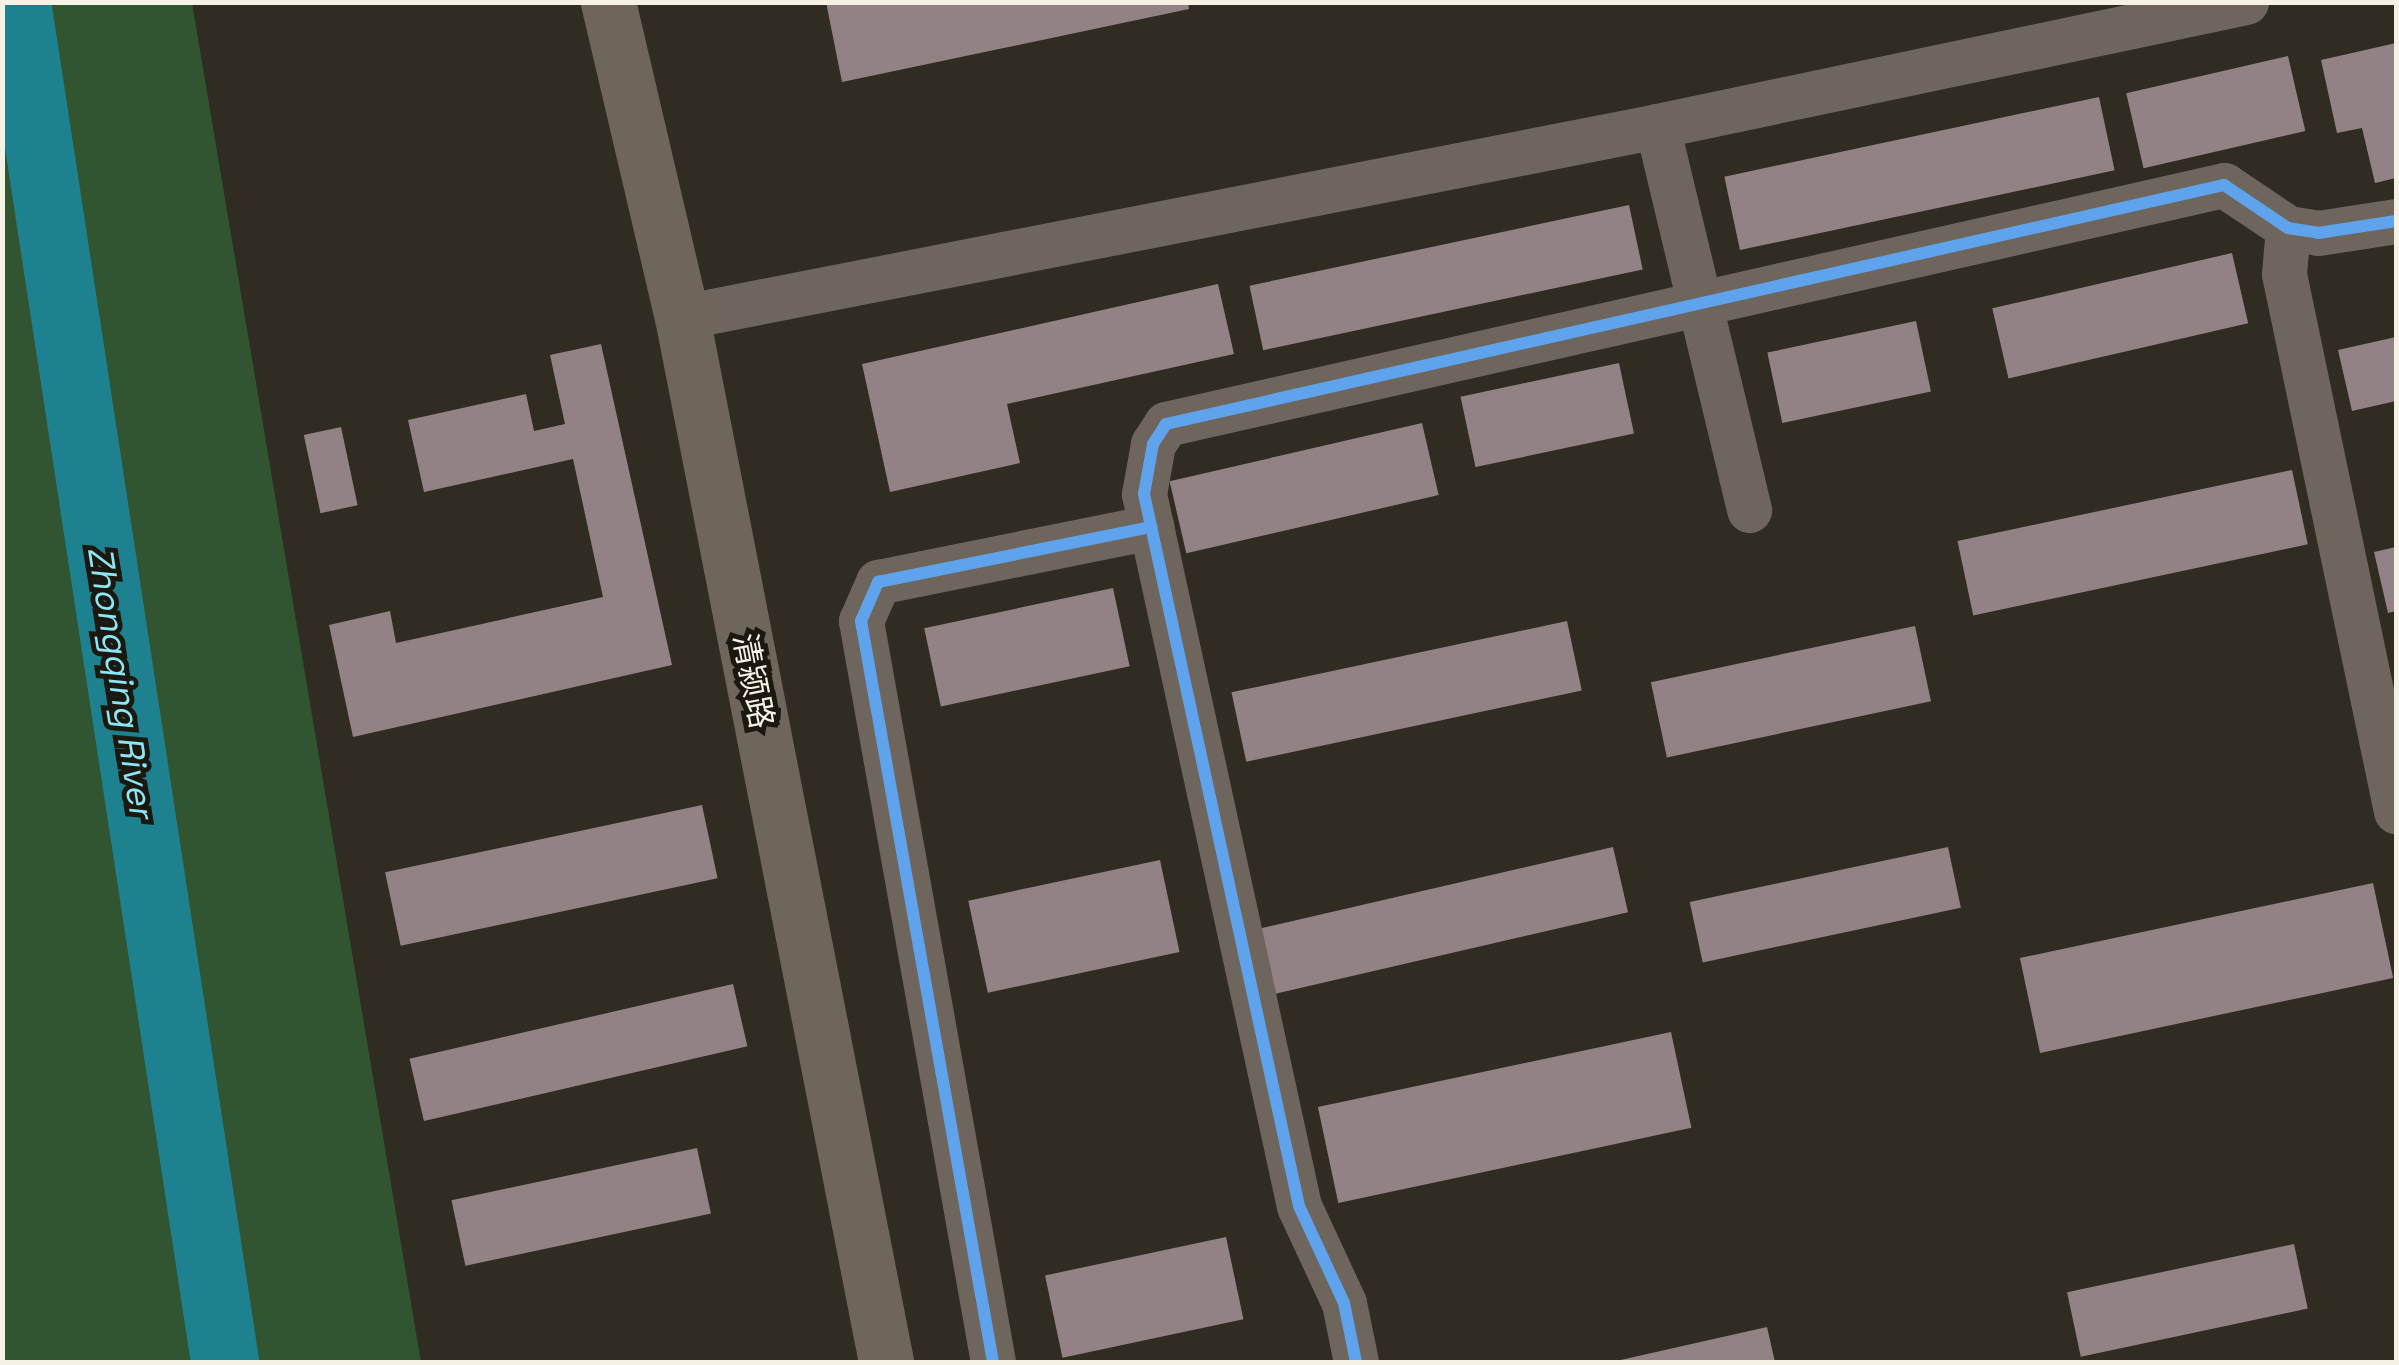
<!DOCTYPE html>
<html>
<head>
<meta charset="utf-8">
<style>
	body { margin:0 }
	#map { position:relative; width:2399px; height:1365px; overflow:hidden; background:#302c21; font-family:"Space Grotesk","Noto Sans SC",sans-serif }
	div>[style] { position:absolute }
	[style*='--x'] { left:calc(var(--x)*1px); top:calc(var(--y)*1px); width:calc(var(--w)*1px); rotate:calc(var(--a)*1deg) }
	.green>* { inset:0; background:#325531 }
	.river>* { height:68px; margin:-34px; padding:0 34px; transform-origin:34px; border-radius:34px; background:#1e818f }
	.building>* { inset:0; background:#928285; transform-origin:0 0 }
	.minor>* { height:45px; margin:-22.5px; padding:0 22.5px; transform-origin:22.5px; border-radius:22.5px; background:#6e655c }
	.major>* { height:55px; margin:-27.5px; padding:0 27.5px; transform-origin:27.5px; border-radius:27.5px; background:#6e665a }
	.cycleway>* { height:12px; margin:-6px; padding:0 6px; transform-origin:6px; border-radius:6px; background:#60a3ed }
	span { translate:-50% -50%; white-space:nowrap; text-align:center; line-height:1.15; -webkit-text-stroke:10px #1b180f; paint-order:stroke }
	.street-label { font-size:32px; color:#f5f1e4 }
	.water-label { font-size:35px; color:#8ce6f6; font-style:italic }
	.frame { position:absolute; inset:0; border:5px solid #f5f1e4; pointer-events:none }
</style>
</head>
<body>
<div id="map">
	<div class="green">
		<i style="clip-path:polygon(3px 2px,192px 3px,421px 1362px,3px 1362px)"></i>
	</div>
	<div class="river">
		<i style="--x:17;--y:2;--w:1376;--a:81.3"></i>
	</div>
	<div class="building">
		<i style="clip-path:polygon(826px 2px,1188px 2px,1189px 9px,842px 82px)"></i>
		<i style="clip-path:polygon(2396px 43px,2396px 178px,2375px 183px,2362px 128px,2337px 133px,2321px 60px)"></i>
		<i style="left:2288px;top:56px;width:77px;height:166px;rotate:77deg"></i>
		<i style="left:2099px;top:97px;width:75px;height:383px;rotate:78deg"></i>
		<i style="left:1629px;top:205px;width:66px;height:388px;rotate:78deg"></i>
		<i style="left:2232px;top:253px;width:72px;height:246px;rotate:77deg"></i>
		<i style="clip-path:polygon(1218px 284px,1234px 354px,1007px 404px,1020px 463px,890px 492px,862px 364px)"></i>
		<i style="left:1916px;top:321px;width:72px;height:152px;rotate:78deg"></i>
		<i style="clip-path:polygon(2396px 337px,2396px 401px,2352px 411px,2338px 350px)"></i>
		<i style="clip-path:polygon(601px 344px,672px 665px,353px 737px,329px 625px,390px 611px,396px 643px,603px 597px,573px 459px,424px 492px,408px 420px,526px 394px,534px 431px,565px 424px,550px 355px)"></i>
		<i style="left:1619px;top:363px;width:72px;height:162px;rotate:78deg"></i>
		<i style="left:1422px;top:423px;width:74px;height:259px;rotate:77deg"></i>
		<i style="left:341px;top:427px;width:80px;height:38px;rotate:78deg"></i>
		<i style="left:2292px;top:470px;width:76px;height:342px;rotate:78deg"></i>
		<i style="clip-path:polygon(2396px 547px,2396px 611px,2388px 613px,2374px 552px)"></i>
		<i style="left:1113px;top:588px;width:80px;height:193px;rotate:78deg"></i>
		<i style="left:1567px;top:621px;width:71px;height:343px;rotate:78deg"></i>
		<i style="left:1915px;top:626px;width:77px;height:270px;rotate:78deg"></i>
		<i style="left:702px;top:805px;width:75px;height:324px;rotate:78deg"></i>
		<i style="left:1613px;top:847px;width:67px;height:379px;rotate:77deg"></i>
		<i style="left:1948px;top:847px;width:62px;height:264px;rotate:78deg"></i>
		<i style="left:1160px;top:860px;width:94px;height:196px;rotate:78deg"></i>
		<i style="left:2373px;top:883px;width:97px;height:361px;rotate:78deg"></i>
		<i style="left:733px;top:984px;width:64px;height:332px;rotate:77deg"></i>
		<i style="left:1671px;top:1032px;width:98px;height:361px;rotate:78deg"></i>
		<i style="left:697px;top:1148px;width:67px;height:251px;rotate:78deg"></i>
		<i style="left:1226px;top:1237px;width:84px;height:185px;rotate:78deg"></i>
		<i style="left:2294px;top:1244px;width:66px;height:232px;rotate:78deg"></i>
		<i style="clip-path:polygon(1767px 1327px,1775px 1362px,1616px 1362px,1616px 1361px)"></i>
	</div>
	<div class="minor">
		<i style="--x:1657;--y:126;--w:395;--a:76.5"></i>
		<i style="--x:2288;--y:228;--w:46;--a:95"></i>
		<i style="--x:2284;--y:274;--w:549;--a:78.22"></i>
		<i style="--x:682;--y:317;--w:994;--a:-11.08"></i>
		<i style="--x:1657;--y:126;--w:602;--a:-11.89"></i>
		<i style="--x:993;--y:1362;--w:753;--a:-100.1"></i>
		<i style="--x:861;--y:621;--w:43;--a:-66.4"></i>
		<i style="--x:878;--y:582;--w:279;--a:-11.4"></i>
		<i style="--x:1356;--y:1362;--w:60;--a:-101.5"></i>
		<i style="--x:1344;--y:1303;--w:107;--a:-114.9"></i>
		<i style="--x:1299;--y:1206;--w:729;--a:-102.28"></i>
		<i style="--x:1144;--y:494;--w:51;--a:-79.8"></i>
		<i style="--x:1153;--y:444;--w:24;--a:-57"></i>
		<i style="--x:1166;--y:424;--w:1085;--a:-12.73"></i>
		<i style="--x:2224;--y:185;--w:77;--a:33.9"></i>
		<i style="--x:2288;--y:228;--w:30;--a:9"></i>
		<i style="--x:2318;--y:233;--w:79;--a:-8.7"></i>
	</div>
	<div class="major">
		<i style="--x:608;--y:2;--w:324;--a:76.8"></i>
		<i style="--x:682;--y:317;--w:1065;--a:78.95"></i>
	</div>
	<div class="cycleway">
		<i style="--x:993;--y:1362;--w:753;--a:-100.1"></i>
		<i style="--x:861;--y:621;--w:43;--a:-66.4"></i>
		<i style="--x:878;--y:582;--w:279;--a:-11.4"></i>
		<i style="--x:1356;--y:1362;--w:60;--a:-101.5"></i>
		<i style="--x:1344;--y:1303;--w:107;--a:-114.9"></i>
		<i style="--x:1299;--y:1206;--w:729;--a:-102.28"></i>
		<i style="--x:1144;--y:494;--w:51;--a:-79.8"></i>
		<i style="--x:1153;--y:444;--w:24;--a:-57"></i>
		<i style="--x:1166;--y:424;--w:1085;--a:-12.73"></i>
		<i style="--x:2224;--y:185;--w:77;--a:33.9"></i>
		<i style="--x:2288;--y:228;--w:30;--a:9"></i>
		<i style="--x:2318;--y:233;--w:79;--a:-8.7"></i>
	</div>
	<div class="street-label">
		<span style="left:753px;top:681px;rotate:79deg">清颍路</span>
	</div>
	<div class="water-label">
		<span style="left:121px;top:682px;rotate:81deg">Zhongqing River</span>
	</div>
	<div class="frame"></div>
</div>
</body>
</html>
